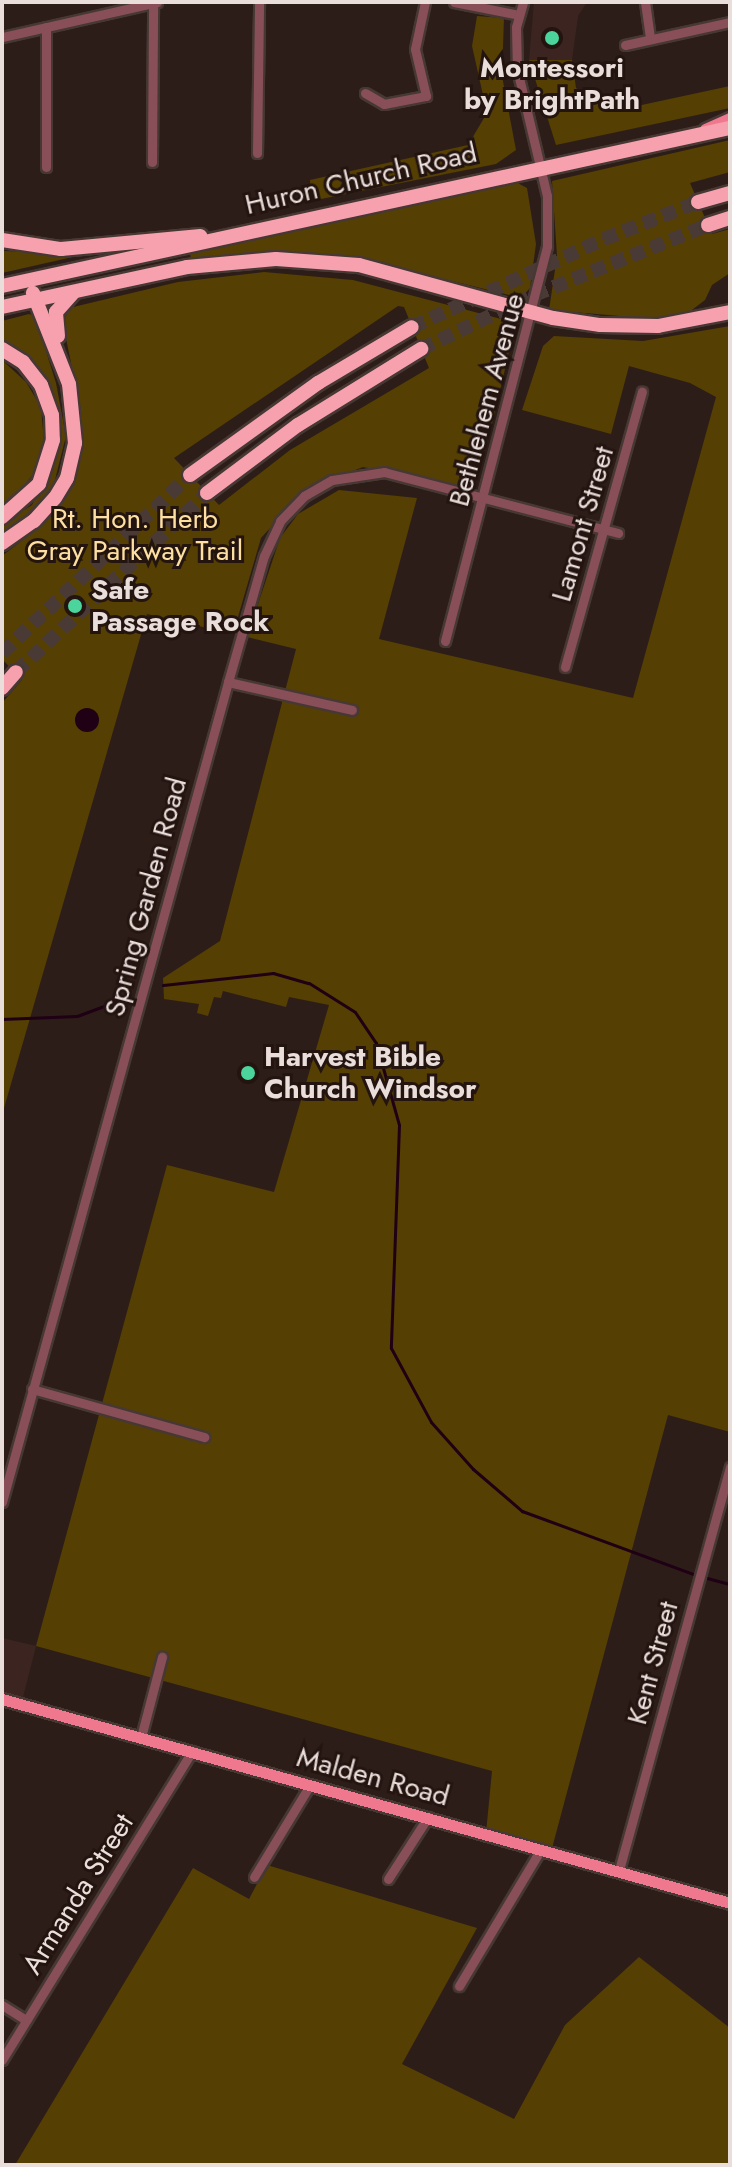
<!DOCTYPE html>
<html>
<head>
<meta charset="utf-8">
<style>
	body { margin:0 }
	#map { position:relative; width:732px; height:2167px; overflow:hidden; background:#2d1d19; font-family:Jost,sans-serif }
	div>[style] { position:absolute }
	[style*='--x'] { left:calc(var(--x)*1px); top:calc(var(--y)*1px); width:calc(var(--w)*1px); rotate:calc(var(--a)*1deg) }
	.built>* { inset:0; background:#3c2520 }
	.green>* { inset:0; background:#553f02 }
	.water>* { inset:0; background:#1f0014 }
	.round { border-radius:50% }
	.stream>* { height:3px; margin:-1.5px; padding:0 1.5px; transform-origin:1.5px; border-radius:1.5px; background:#1f0014 }
	.highway-tunnel>* { height:14px; margin-top:-7px; transform-origin:0; background:repeating-linear-gradient(90deg,#493a36 0 14px,transparent 0 21px) }
	.roads { filter:drop-shadow(2px 0 #473834) drop-shadow(-2px 0 #473834) drop-shadow(0 2px #473834) drop-shadow(0 -2px #473834) }
	.minor>* { height:9px; margin:-4.5px; padding:0 4.5px; transform-origin:4.5px; border-radius:4.5px; background:#884f58 }
	.major>* { height:11px; margin:-5.5px; padding:0 5.5px; transform-origin:5.5px; border-radius:5.5px; background:#ef788f }
	.highway>* { height:14px; margin:-7px; padding:0 7px; transform-origin:7px; border-radius:7px; background:#f8a1ae }
	.dots>* { width:22px; height:22px; translate:-50% -50%; box-sizing:border-box; border:4px solid #231410; border-radius:50% }
	span { translate:-50% -50%; white-space:nowrap; text-align:center; line-height:1.15; -webkit-text-stroke:6px #231410; paint-order:stroke }
	.poi-label { font-size:28px; color:#eadedb; font-weight:700 }
	.left { translate:0 -50%; text-align:left }
	.street-label { font-size:28px; color:#eadedb }
	.park-label { font-size:28px; color:#fde0a1 }
	.frame { position:absolute; inset:0; border:4px solid #eadedb; pointer-events:none }
</style>
</head>
<body>
<div id="map">
	<div class="built">
		<i style="clip-path:polygon(534px 2px,587px 2px,578px 16px,572px 60px,529px 60px)"></i>
		<i style="clip-path:polygon(2px 1638px,36px 1646px,21px 1705px,2px 1699px)"></i>
	</div>
	<div class="green">
		<i style="clip-path:polygon(477px 16px,504px 18px,502px 76px,516px 150px,496px 164px,311px 201px,310px 180px,468px 145px,487px 113px,472px 46px)"></i>
		<i style="clip-path:polygon(529px 60px,572px 60px,576px 88px,609px 112px,730px 86px,730px 108px,556px 145px)"></i>
		<i style="clip-path:polygon(730px 140px,730px 172px,690px 183px,712px 234px,730px 229px,730px 273px,712px 285px,705px 300px,688px 313px,655px 319px,549px 310px,557px 256px,552px 181px)"></i>
		<i style="clip-path:polygon(514px 181px,527px 188px,536px 244px,530px 288px,521px 298px,355px 257px,274px 252px,191px 259px,190px 254px)"></i>
		<i style="clip-path:polygon(2px 250px,5px 251px,86px 254px,2px 273px)"></i>
		<i style="clip-path:polygon(evenodd,264px 272px,353px 280px,505px 320px,511px 343px,493px 421px,468px 488px,363px 467px,305px 490px,261px 538px,233px 634px,147px 614px,2px 1115px,2px 703px,22px 680px,2px 659px,2px 556px,46px 522px,67px 491px,81px 445px,78px 397px,63px 324px,69px 308px,178px 282px,264px 272px,398px 306px,404px 307px,429px 368px,290px 450px,219px 505px,174px 458px,398px 306px)"></i>
		<i style="clip-path:polygon(29px 314px,35px 316px,56px 383px,66px 436px,53px 488px,36px 512px,2px 536px,2px 524px,32px 505px,56px 458px,59px 432px,53px 405px,2px 345px,2px 321px)"></i>
		<i style="clip-path:polygon(730px 326px,730px 1432px,668px 1415px,551px 1852px,486px 1833px,492px 1771px,36px 1646px,167px 1165px,274px 1192px,329px 1005px,289px 997px,286px 1007px,223px 991px,221px 998px,214px 997px,208px 1016px,197px 1013px,199px 1004px,164px 999px,163px 978px,220px 941px,296px 649px,247px 637px,280px 538px,298px 514px,339px 490px,417px 498px,379px 639px,633px 698px,716px 397px,690px 383px,629px 366px,611px 434px,522px 410px,543px 346px,554px 336px,643px 341px)"></i>
		<i style="clip-path:polygon(2px 360px,26px 382px,41px 407px,44px 442px,38px 469px,2px 511px)"></i>
		<i style="clip-path:polygon(267px 1865px,477px 1928px,402px 2064px,514px 2119px,565px 2025px,639px 1957px,730px 2028px,730px 2165px,15px 2165px,193px 1868px,249px 1899px)"></i>
	</div>
	<div class="water">
		<i class="round" style="left:75px;top:708px;width:24px;height:24px"></i>
	</div>
	<div class="stream">
		<i style="--x:163;--y:985;--w:111;--a:-6.2"></i>
		<i style="--x:273;--y:973;--w:37;--a:16"></i>
		<i style="--x:309;--y:983;--w:54;--a:32.2"></i>
		<i style="--x:355;--y:1012;--w:37;--a:56"></i>
		<i style="--x:376;--y:1043;--w:85;--a:74.3"></i>
		<i style="--x:399;--y:1125;--w:223;--a:92.1"></i>
		<i style="--x:391;--y:1348;--w:84;--a:61.6"></i>
		<i style="--x:431;--y:1422;--w:63;--a:48.2"></i>
		<i style="--x:473;--y:1469;--w:65;--a:40.6"></i>
		<i style="--x:522;--y:1511;--w:182;--a:20.2"></i>
		<i style="--x:2;--y:1019;--w:75;--a:-2.3"></i>
		<i style="--x:77;--y:1016;--w:54;--a:-20.4"></i>
		<i style="--x:707;--y:1578;--w:24;--a:15"></i>
	</div>
	<div class="highway-tunnel">
		<i style="--x:412;--y:327;--w:211;--a:-24.6"></i>
		<i style="--x:604;--y:239;--w:101;--a:-21.5"></i>
		<i style="--x:421;--y:349;--w:125;--a:-25.5"></i>
		<i style="--x:534;--y:295;--w:188;--a:-21.9"></i>
		<i style="--x:2;--y:653;--w:259;--a:-43.4"></i>
		<i style="--x:16;--y:672;--w:262;--a:-43.1"></i>
	</div>
	<div class="roads">
		<div class="minor">
			<i style="--x:454;--y:2;--w:66;--a:11.3"></i>
			<i style="--x:645;--y:2;--w:37;--a:82"></i>
			<i style="--x:46;--y:27;--w:140;--a:90"></i>
			<i style="--x:2;--y:37;--w:159;--a:-12.7"></i>
			<i style="--x:625;--y:45;--w:107;--a:-12.4"></i>
			<i style="--x:365;--y:93;--w:22;--a:30"></i>
			<i style="--x:384;--y:104;--w:43;--a:-10.8"></i>
			<i style="--x:426;--y:96;--w:48;--a:-103.2"></i>
			<i style="--x:415;--y:49;--w:48;--a:-78"></i>
			<i style="--x:257;--y:153;--w:151;--a:-89.2"></i>
			<i style="--x:152;--y:162;--w:159;--a:-89.6"></i>
			<i style="--x:445;--y:641;--w:408;--a:-75.5"></i>
			<i style="--x:547;--y:246;--w:50;--a:-90"></i>
			<i style="--x:547;--y:196;--w:130;--a:-103.3"></i>
			<i style="--x:517;--y:69;--w:42;--a:-91.4"></i>
			<i style="--x:516;--y:27;--w:26;--a:-74"></i>
			<i style="--x:565;--y:667;--w:286;--a:-74.4"></i>
			<i style="--x:228;--y:682;--w:127;--a:12.7"></i>
			<i style="--x:32;--y:1389;--w:179;--a:15.6"></i>
			<i style="--x:2;--y:1502;--w:851;--a:-74.59"></i>
			<i style="--x:228;--y:682;--w:131;--a:-74.1"></i>
			<i style="--x:264;--y:556;--w:38;--a:-65"></i>
			<i style="--x:280;--y:521;--w:35;--a:-46"></i>
			<i style="--x:304;--y:496;--w:32;--a:-30"></i>
			<i style="--x:332;--y:480;--w:53;--a:-8.7"></i>
			<i style="--x:384;--y:472;--w:242;--a:14.6"></i>
			<i style="--x:141;--y:1737;--w:83;--a:-75.3"></i>
			<i style="--x:619;--y:1870;--w:418;--a:-74.6"></i>
			<i style="--x:254;--y:1877;--w:108;--a:-58.7"></i>
			<i style="--x:388;--y:1879;--w:74;--a:-57.2"></i>
			<i style="--x:459;--y:1986;--w:160;--a:-59.1"></i>
			<i style="--x:2;--y:2005;--w:28;--a:32"></i>
			<i style="--x:2;--y:2060;--w:363;--a:-58.4"></i>
		</div>
		<div class="major">
			<i style="--x:705;--y:129;--w:27;--a:-24"></i>
			<i style="--x:2;--y:1699;--w:756;--a:15.65"></i>
		</div>
		<div class="highway">
			<i style="--x:698;--y:202;--w:33;--a:-16"></i>
			<i style="--x:708;--y:225;--w:23;--a:-18"></i>
			<i style="--x:2;--y:240;--w:60;--a:8.7"></i>
			<i style="--x:61;--y:249;--w:140;--a:-5.3"></i>
			<i style="--x:2;--y:286;--w:745;--a:-12.25"></i>
			<i style="--x:2;--y:307;--w:189;--a:-12.2"></i>
			<i style="--x:187;--y:267;--w:89;--a:-5.1"></i>
			<i style="--x:276;--y:259;--w:83;--a:4.1"></i>
			<i style="--x:359;--y:265;--w:201;--a:15.3"></i>
			<i style="--x:553;--y:318;--w:48;--a:8.5"></i>
			<i style="--x:600;--y:325;--w:58;--a:1"></i>
			<i style="--x:658;--y:326;--w:73;--a:-11"></i>
			<i style="--x:58;--y:336;--w:24;--a:-95"></i>
			<i style="--x:56;--y:312;--w:25;--a:-48"></i>
			<i style="--x:2;--y:349;--w:25;--a:32"></i>
			<i style="--x:23;--y:362;--w:29;--a:52"></i>
			<i style="--x:41;--y:385;--w:32;--a:70"></i>
			<i style="--x:52;--y:415;--w:25;--a:88"></i>
			<i style="--x:53;--y:440;--w:46;--a:107.7"></i>
			<i style="--x:39;--y:484;--w:50;--a:138.3"></i>
			<i style="--x:190;--y:475;--w:158;--a:-35.7"></i>
			<i style="--x:318;--y:383;--w:109;--a:-30.8"></i>
			<i style="--x:207;--y:493;--w:114;--a:-36.8"></i>
			<i style="--x:298;--y:425;--w:145;--a:-31.7"></i>
			<i style="--x:2;--y:543;--w:39;--a:-35"></i>
			<i style="--x:34;--y:521;--w:31;--a:-48"></i>
			<i style="--x:55;--y:498;--w:23;--a:-59"></i>
			<i style="--x:67;--y:478;--w:36;--a:-77"></i>
			<i style="--x:75;--y:443;--w:59;--a:-95.8"></i>
			<i style="--x:69;--y:384;--w:98;--a:-111.6"></i>
			<i style="--x:2;--y:688;--w:21;--a:-49"></i>
		</div>
	</div>
	<div class="dots">
		<i style="left:552px;top:38px;background:#4bd49b"></i>
		<i style="left:75px;top:606px;background:#4bd49b"></i>
		<i style="left:248px;top:1073px;background:#4bd49b"></i>
	</div>
	<div class="poi-label">
		<span style="left:552px;top:84px">Montessori<br>by BrightPath</span>
		<span class="left" style="left:91px;top:606px">Safe<br>Passage Rock</span>
		<span class="left" style="left:264px;top:1073px">Harvest Bible<br>Church Windsor</span>
	</div>
	<div class="street-label">
		<span style="left:361px;top:179px;rotate:-13deg">Huron Church Road</span>
		<span style="left:487px;top:400px;rotate:-75deg">Bethlehem Avenue</span>
		<span style="left:583px;top:524px;rotate:-74deg">Lamont Street</span>
		<span style="left:146px;top:897px;rotate:-75deg">Spring Garden Road</span>
		<span style="left:653px;top:1663px;rotate:-75deg">Kent Street</span>
		<span style="left:373px;top:1777px;rotate:15deg">Malden Road</span>
		<span style="left:78px;top:1894px;rotate:-58deg">Armanda Street</span>
	</div>
	<div class="park-label">
		<span style="left:135px;top:535px">Rt. Hon. Herb<br>Gray Parkway Trail</span>
	</div>
	<div class="frame"></div>
</div>
</body>
</html>
